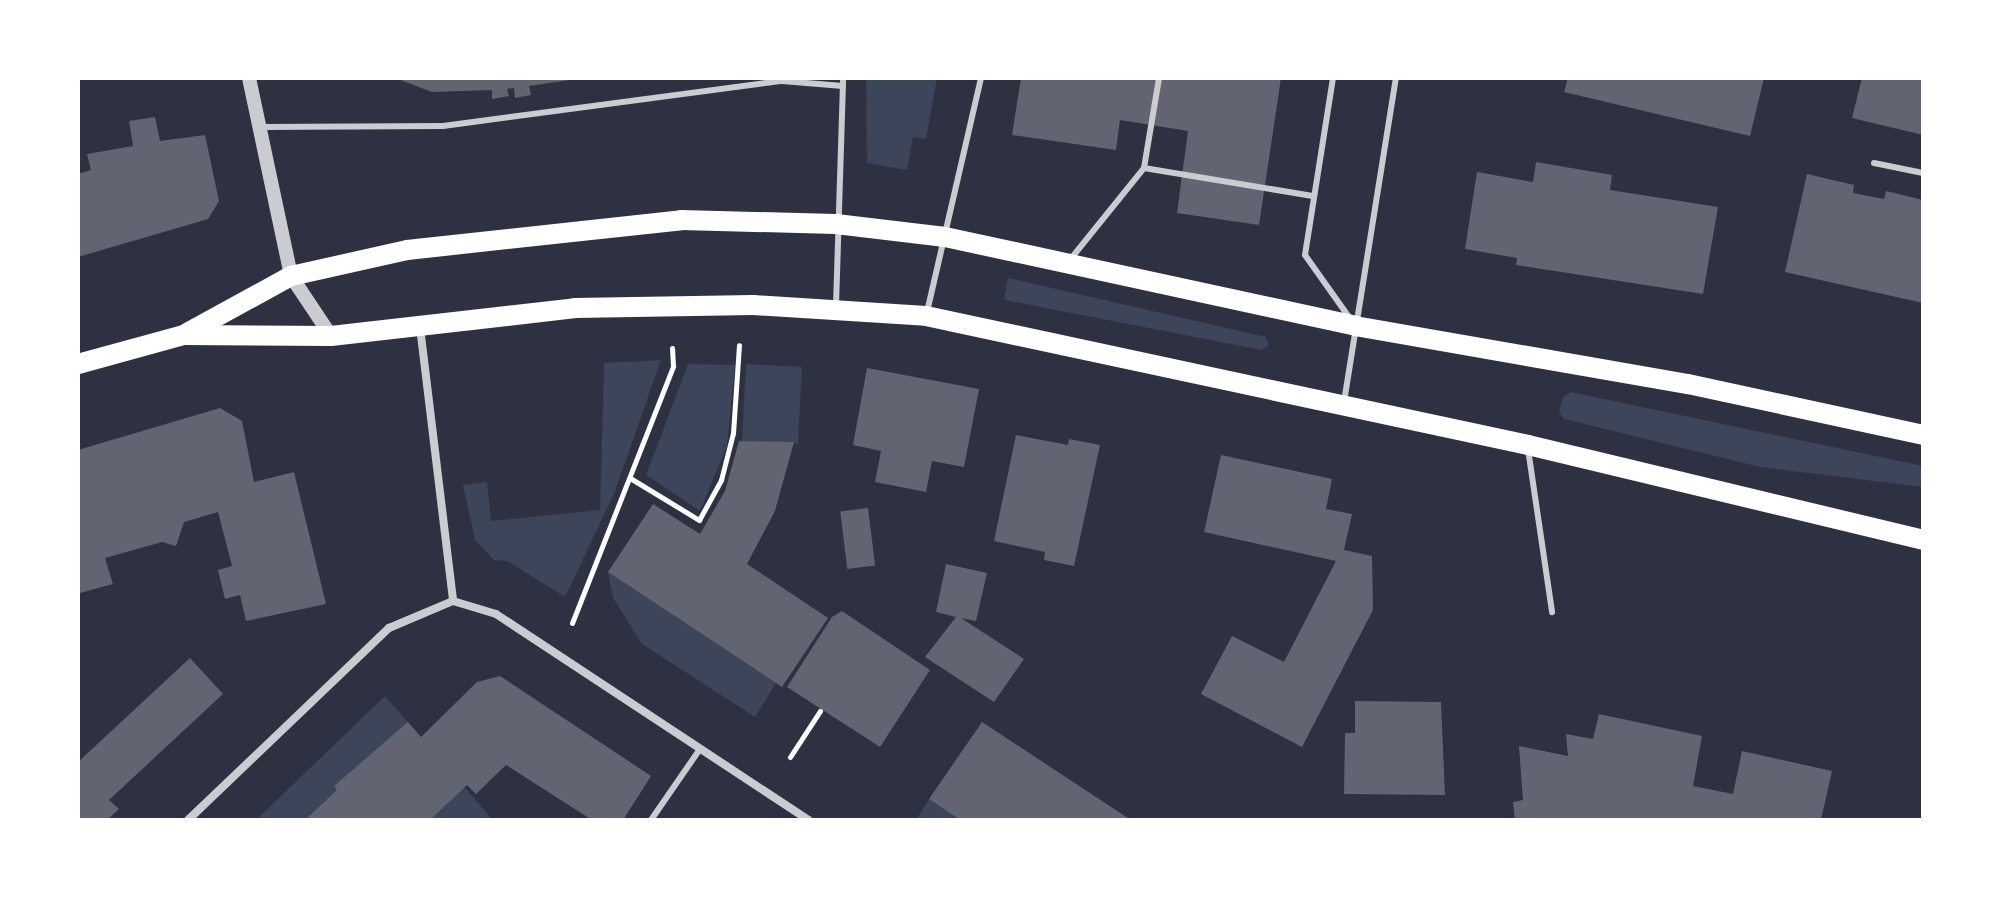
<!DOCTYPE html>
<html>
<head>
<meta charset="utf-8">
<style>
	body { margin:0 }
	#map { position:relative; width:2001px; height:898px; overflow:hidden; background:#2d3142; font-family:Merriweather,serif }
	div>[style] { position:absolute }
	[style*='--x'] { left:calc(var(--x)*1px); top:calc(var(--y)*1px); width:calc(var(--w)*1px); rotate:calc(var(--a)*1deg) }
	.green>* { inset:0; background:#3c4559; transform-origin:0 0 }
	.building>* { inset:0; background:#626471; transform-origin:0 0 }
	.path>* { height:5px; margin:-2.5px; padding:0 2.5px; transform-origin:2.5px; border-radius:2.5px; background:#fff }
	.service>* { height:6px; margin:-3px; padding:0 3px; transform-origin:3px; border-radius:3px; background:#caccd0 }
	.minor>* { height:8px; margin:-4px; padding:0 4px; transform-origin:4px; border-radius:4px; background:#caccd0 }
	.tertiary>* { height:14px; margin:-7px; padding:0 7px; transform-origin:7px; border-radius:7px; background:#caccd0 }
	.primary>* { height:20px; margin:-10px; padding:0 10px; transform-origin:10px; border-radius:10px; background:#fff }
	span { translate:-50% -50%; white-space:nowrap; text-align:center; line-height:1.15; -webkit-text-stroke:7px #fff; paint-order:stroke }
	.frame { position:absolute; inset:0; border:80px solid #fff; pointer-events:none }
</style>
</head>
<body>
<div id="map">
	<div class="green">
		<i style="clip-path:polygon(866px 78px,937px 78px,926px 139px,913px 137px,907px 170px,867px 163px)"></i>
		<i style="clip-path:polygon(1008px 278px,1266px 337px,1269px 345px,1262px 350px,1004px 300px)"></i>
		<i style="clip-path:polygon(661px 360px,614px 494px,565px 597px,507px 561px,494px 560px,475px 540px,463px 485px,487px 482px,491px 521px,600px 510px,604px 363px)"></i>
		<i style="clip-path:polygon(688px 364px,735px 365px,727px 446px,700px 511px,646px 475px)"></i>
		<i style="left:746px;top:364px;width:56px;height:77px;rotate:3deg"></i>
		<i style="clip-path:polygon(1571px 392px,1923px 466px,1923px 487px,1760px 467px,1564px 419px,1559px 412px,1563px 397px)"></i>
		<i style="clip-path:polygon(608px 572px,776px 683px,755px 717px,642px 644px,613px 598px)"></i>
		<i style="clip-path:polygon(385px 696px,493px 820px,256px 820px)"></i>
		<i style="clip-path:polygon(929px 799px,960px 820px,916px 820px)"></i>
	</div>
	<div class="building">
		<i style="clip-path:polygon(395px 78px,570px 78px,570px 80px,529px 86px,531px 95px,515px 98px,514px 88px,507px 89px,509px 96px,492px 99px,492px 90px,432px 92px)"></i>
		<i style="clip-path:polygon(1021px 78px,1281px 78px,1259px 225px,1177px 213px,1188px 131px,1120px 120px,1116px 150px,1012px 135px)"></i>
		<i style="clip-path:polygon(1568px 78px,1764px 78px,1750px 136px,1564px 92px)"></i>
		<i style="clip-path:polygon(1862px 78px,1923px 78px,1923px 135px,1852px 118px)"></i>
		<i style="clip-path:polygon(155px 117px,160px 141px,205px 135px,219px 201px,208px 219px,78px 257px,78px 174px,91px 170px,87px 154px,133px 146px,129px 121px)"></i>
		<i style="clip-path:polygon(1536px 162px,1612px 175px,1610px 190px,1718px 207px,1703px 294px,1516px 265px,1517px 258px,1465px 249px,1477px 172px,1533px 182px)"></i>
		<i style="clip-path:polygon(1807px 174px,1854px 185px,1853px 193px,1884px 199px,1886px 191px,1923px 200px,1923px 303px,1785px 272px)"></i>
		<i style="clip-path:polygon(867px 368px,979px 389px,964px 467px,932px 461px,926px 492px,875px 482px,881px 451px,853px 445px)"></i>
		<i style="clip-path:polygon(220px 408px,242px 421px,254px 482px,294px 472px,326px 604px,246px 621px,240px 595px,225px 599px,218px 570px,232px 566px,218px 512px,184px 522px,176px 546px,162px 542px,105px 558px,113px 584px,80px 593px,78px 450px)"></i>
		<i style="clip-path:polygon(1016px 435px,1068px 445px,1069px 439px,1100px 445px,1074px 566px,1044px 560px,1045px 552px,994px 541px)"></i>
		<i style="clip-path:polygon(739px 441px,794px 442px,775px 511px,747px 564px,828px 618px,782px 687px,608px 572px,653px 504px,700px 534px,725px 491px)"></i>
		<i style="clip-path:polygon(1221px 455px,1332px 479px,1326px 509px,1352px 514px,1344px 550px,1372px 556px,1373px 610px,1302px 747px,1201px 694px,1232px 636px,1284px 662px,1336px 561px,1204px 532px)"></i>
		<i style="left:868px;top:508px;width:58px;height:28px;rotate:83deg"></i>
		<i style="clip-path:polygon(946px 564px,987px 573px,976px 621px,961px 618px,1024px 659px,994px 702px,925px 657px,956px 617px,936px 612px)"></i>
		<i style="clip-path:polygon(842px 611px,930px 670px,880px 747px,787px 687px,832px 617px)"></i>
		<i style="clip-path:polygon(190px 658px,223px 694px,109px 800px,119px 809px,107px 820px,78px 820px,78px 762px)"></i>
		<i style="clip-path:polygon(500px 676px,651px 776px,623px 820px,592px 820px,506px 765px,476px 794px,467px 785px,430px 820px,305px 820px,337px 790px,334px 786px,408px 722px,421px 737px,477px 682px)"></i>
		<i style="clip-path:polygon(1355px 701px,1441px 702px,1445px 795px,1344px 794px,1345px 733px,1355px 733px)"></i>
		<i style="clip-path:polygon(1599px 714px,1702px 736px,1693px 786px,1733px 794px,1742px 751px,1832px 771px,1821px 820px,1515px 820px,1513px 802px,1523px 800px,1519px 746px,1568px 756px,1566px 734px,1593px 739px)"></i>
		<i style="clip-path:polygon(982px 722px,1131px 820px,960px 820px,929px 799px)"></i>
	</div>
	<div class="path">
		<i style="--x:630;--y:478;--w:81;--a:31.3"></i>
		<i style="--x:699;--y:520;--w:46;--a:-61.2"></i>
		<i style="--x:721;--y:480;--w:49;--a:-75.7"></i>
		<i style="--x:733;--y:433;--w:88;--a:-86.1"></i>
		<i style="--x:572;--y:623;--w:276;--a:-68.5"></i>
		<i style="--x:673;--y:366;--w:18;--a:-93"></i>
		<i style="--x:790;--y:757;--w:55;--a:-56.9"></i>
	</div>
	<div class="service">
		<i style="--x:1333;--y:78;--w:179;--a:99"></i>
		<i style="--x:1305;--y:255;--w:80;--a:54.7"></i>
		<i style="--x:261;--y:127;--w:182;--a:-0.3"></i>
		<i style="--x:443;--y:126;--w:342;--a:-7.6"></i>
		<i style="--x:782;--y:81;--w:61;--a:4.7"></i>
		<i style="--x:1874;--y:163;--w:50;--a:11.5"></i>
		<i style="--x:1144;--y:168;--w:171;--a:9.4"></i>
		<i style="--x:1069;--y:261;--w:119;--a:-51.1"></i>
		<i style="--x:1144;--y:168;--w:91;--a:-80.5"></i>
		<i style="--x:836;--y:306;--w:228;--a:-88.2"></i>
		<i style="--x:927;--y:312;--w:240;--a:-77"></i>
		<i style="--x:1344;--y:402;--w:328;--a:-80.9"></i>
		<i style="--x:1528;--y:449;--w:165;--a:81.6"></i>
		<i style="--x:651;--y:820;--w:86;--a:-55.4"></i>
	</div>
	<div class="minor">
		<i style="--x:420;--y:327;--w:276;--a:83.1"></i>
		<i style="--x:453;--y:601;--w:45;--a:16.8"></i>
		<i style="--x:496;--y:614;--w:375;--a:33.4"></i>
		<i style="--x:188;--y:820;--w:278;--a:-43.7"></i>
		<i style="--x:389;--y:628;--w:69;--a:-22.9"></i>
	</div>
	<div class="tertiary">
		<i style="--x:249;--y:78;--w:202;--a:78"></i>
		<i style="--x:291;--y:276;--w:72;--a:56.3"></i>
	</div>
	<div class="primary">
		<i style="--x:187;--y:333;--w:119;--a:-28.7"></i>
		<i style="--x:291;--y:276;--w:119;--a:-12.6"></i>
		<i style="--x:407;--y:250;--w:276;--a:-6.2"></i>
		<i style="--x:681;--y:220;--w:155;--a:1.5"></i>
		<i style="--x:836;--y:224;--w:110;--a:6.8"></i>
		<i style="--x:945;--y:237;--w:420;--a:12.2"></i>
		<i style="--x:1355;--y:326;--w:338;--a:9.9"></i>
		<i style="--x:1688;--y:384;--w:240;--a:12.2"></i>
		<i style="--x:78;--y:364;--w:110;--a:-15.3"></i>
		<i style="--x:184;--y:335;--w:147;--a:0.4"></i>
		<i style="--x:331;--y:336;--w:246;--a:-6.5"></i>
		<i style="--x:575;--y:308;--w:178;--a:-1"></i>
		<i style="--x:753;--y:305;--w:173;--a:3.6"></i>
		<i style="--x:926;--y:316;--w:616;--a:12.09"></i>
		<i style="--x:1528;--y:445;--w:406;--a:13.5"></i>
	</div>
	<div class="frame"></div>
</div>
</body>
</html>
